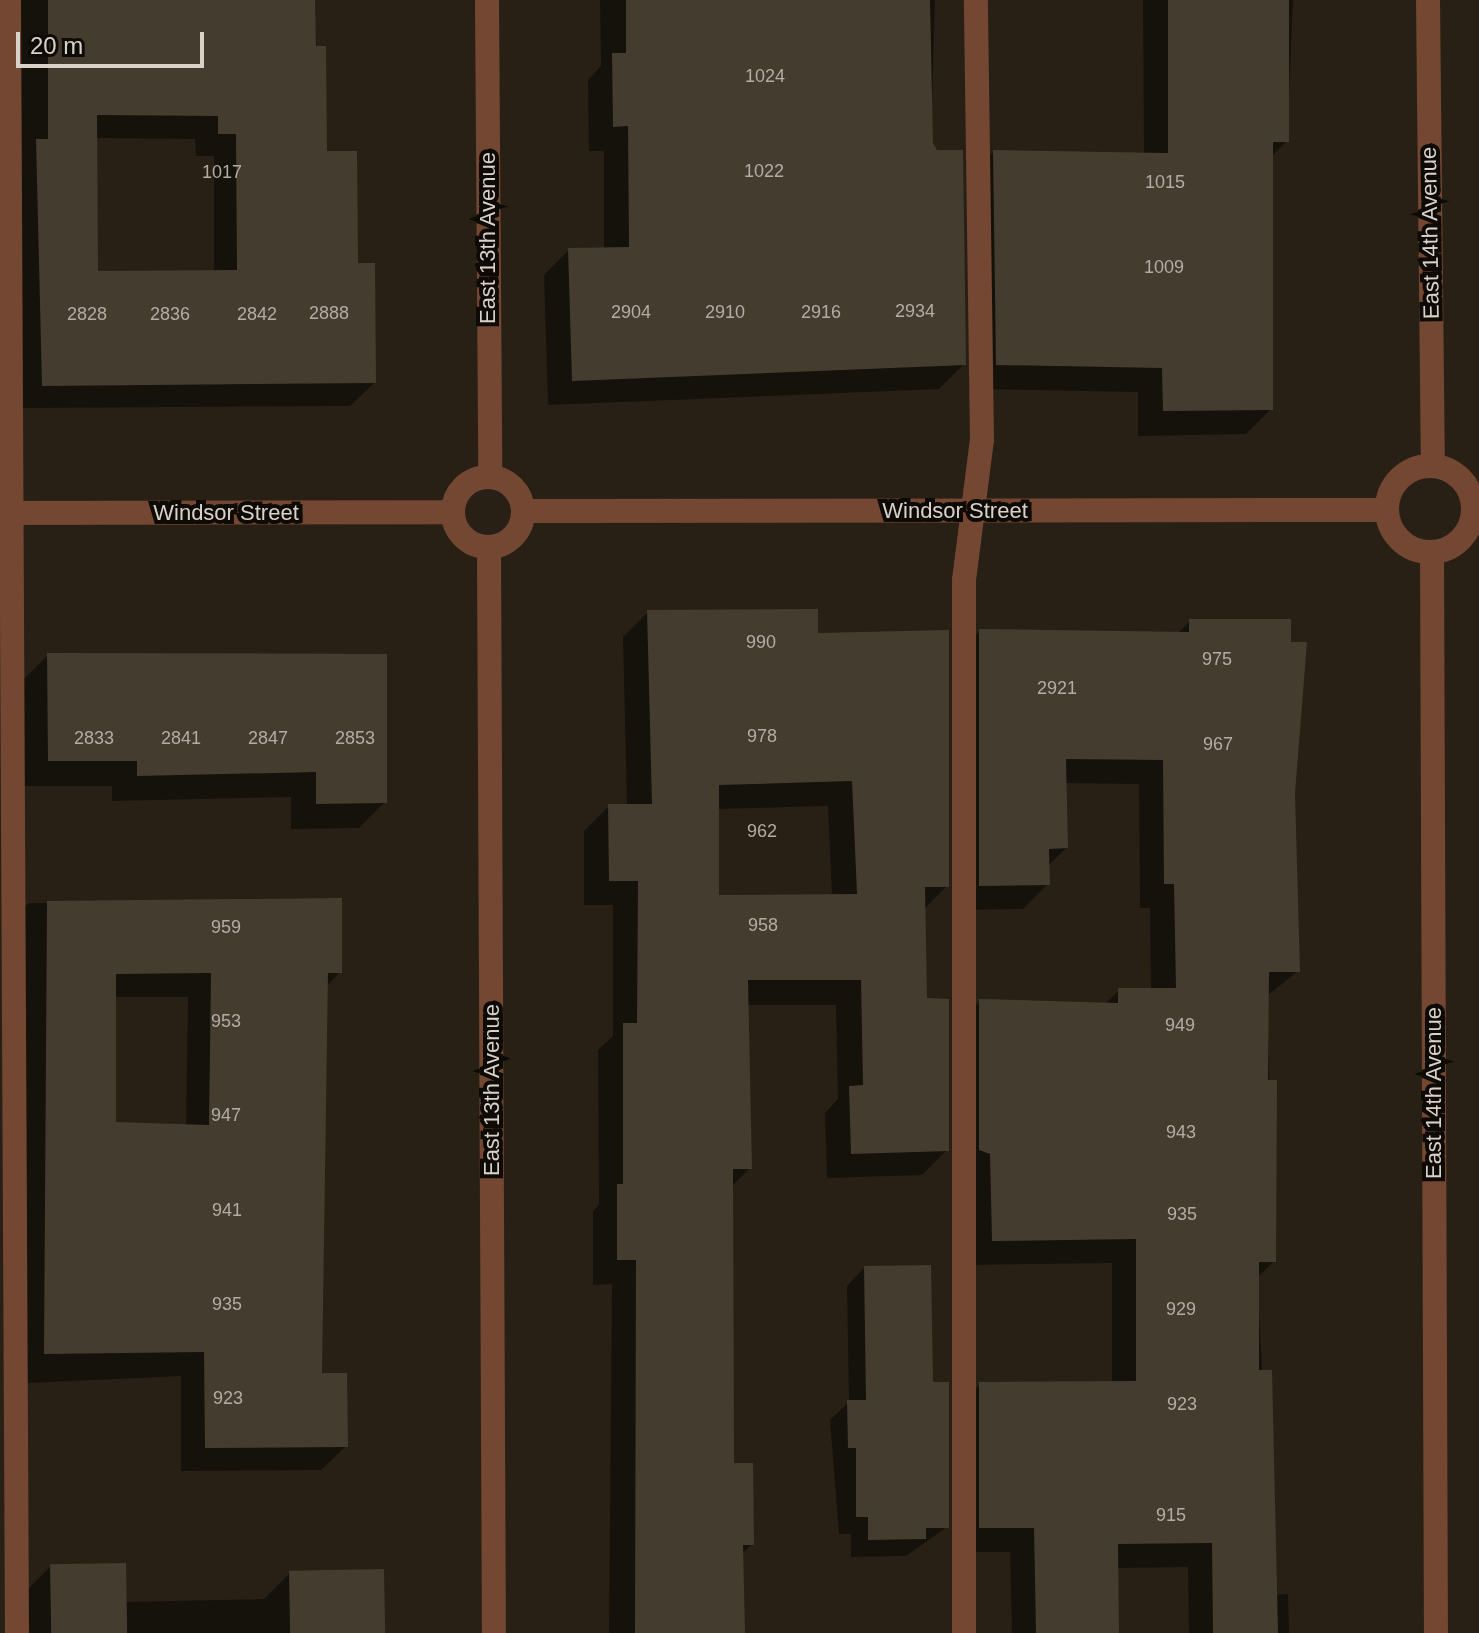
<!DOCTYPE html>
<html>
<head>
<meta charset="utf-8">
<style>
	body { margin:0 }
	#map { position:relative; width:1479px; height:1633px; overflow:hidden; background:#292015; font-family:Helvetica,sans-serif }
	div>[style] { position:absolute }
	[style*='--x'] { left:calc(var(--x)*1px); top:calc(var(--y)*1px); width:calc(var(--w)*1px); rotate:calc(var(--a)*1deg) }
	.shadow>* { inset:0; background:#0007 }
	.building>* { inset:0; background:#453c30; transform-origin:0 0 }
	.minor>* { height:24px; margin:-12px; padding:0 12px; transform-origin:12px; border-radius:12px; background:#744732 }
	.minor>.ring { margin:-12px; padding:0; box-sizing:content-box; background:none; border:24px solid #744732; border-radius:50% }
	span { translate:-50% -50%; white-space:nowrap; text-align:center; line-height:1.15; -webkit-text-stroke:8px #0e0a06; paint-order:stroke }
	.number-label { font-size:18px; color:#b3aca4 }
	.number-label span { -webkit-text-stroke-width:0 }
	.street-label { font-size:22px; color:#d8d2cb }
	.scale { position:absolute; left:16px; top:32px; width:188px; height:36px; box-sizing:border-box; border:4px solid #d8d2cb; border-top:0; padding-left:10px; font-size:24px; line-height:28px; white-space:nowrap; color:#d8d2cb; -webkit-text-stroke:6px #0e0a06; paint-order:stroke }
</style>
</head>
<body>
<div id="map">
	<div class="shadow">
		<i style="clip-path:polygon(evenodd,0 0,313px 0,325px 153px,356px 265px,374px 383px,350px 406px,20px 408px,0 0,95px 138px,195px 139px,196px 156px,214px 156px,214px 272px,96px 273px,95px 138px)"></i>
		<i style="clip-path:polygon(600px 0,935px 0,931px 144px,964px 364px,939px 389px,548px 405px,544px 275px,569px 250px,604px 249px,604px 151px,589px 151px,588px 80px,601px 66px)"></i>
		<i style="clip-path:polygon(1143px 0,1293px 0,1287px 141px,1271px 157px,1271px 409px,1246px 434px,1138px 436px,1138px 392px,972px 389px,969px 177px,994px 152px,1144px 154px)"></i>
		<i style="clip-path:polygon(evenodd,648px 612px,816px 636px,947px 886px,923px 910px,925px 1000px,947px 1150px,922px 1175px,827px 1178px,825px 1113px,838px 1099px,836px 1005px,747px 1005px,750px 1168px,731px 1187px,733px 1465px,752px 1544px,742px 1554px,744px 1633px,609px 1633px,612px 1284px,593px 1285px,593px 1211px,599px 1205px,598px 1050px,613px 1036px,613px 905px,584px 905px,584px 831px,609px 806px,627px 806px,623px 637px,648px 612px,828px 806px,832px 896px,717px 897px,717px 809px,828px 806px)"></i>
		<i style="clip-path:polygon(1190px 621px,1293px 793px,1298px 971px,1267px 996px,1274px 1261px,1257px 1278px,1275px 1595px,1288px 1594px,1289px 1633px,1189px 1633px,1188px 1567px,1116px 1568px,1117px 1633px,1012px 1633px,1010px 1552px,955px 1552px,955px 1409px,980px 1384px,1112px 1383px,1112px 1263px,968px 1265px,955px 1026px,980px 1001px,1105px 1004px,1119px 990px,1151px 990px,1150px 908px,1140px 908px,1139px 784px,1065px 783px,1066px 848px,1048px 866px,1048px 884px,1023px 909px,955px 910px,955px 656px,980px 631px,1177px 634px)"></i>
		<i style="clip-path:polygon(48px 655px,385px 802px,359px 828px,291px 829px,291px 797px,112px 801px,112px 786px,23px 786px,22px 681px)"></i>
		<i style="clip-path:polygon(evenodd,340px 900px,340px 972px,326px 987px,320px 1375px,346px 1446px,321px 1470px,181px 1471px,181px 1376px,7px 1384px,20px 1301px,26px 1007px,5px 1007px,5px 928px,29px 903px,340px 900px,114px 997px,188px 997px,186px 1126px,114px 1124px,114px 997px)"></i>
		<i style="clip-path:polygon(864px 1268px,931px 1384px,947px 1527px,906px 1556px,851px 1557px,851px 1534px,839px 1534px,830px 1420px,849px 1402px,847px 1286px)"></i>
		<i style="clip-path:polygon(51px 1566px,125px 1602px,264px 1599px,290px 1573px,383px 1633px,26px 1633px,25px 1592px)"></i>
	</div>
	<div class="building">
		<i style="clip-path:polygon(evenodd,48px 0,315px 0,316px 46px,326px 46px,327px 151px,357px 151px,358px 263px,375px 263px,376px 383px,42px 386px,36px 139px,48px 139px,48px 0,97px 115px,218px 116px,218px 134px,236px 134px,237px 270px,98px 271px,97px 115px)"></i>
		<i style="clip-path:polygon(626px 0,930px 0,933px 143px,937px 150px,963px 150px,966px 365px,572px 381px,568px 248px,629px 247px,628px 126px,613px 127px,612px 53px,626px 53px)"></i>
		<i style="clip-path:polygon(1168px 0,1289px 0,1289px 142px,1273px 142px,1273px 410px,1163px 411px,1162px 368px,996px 365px,993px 150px,1168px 153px)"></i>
		<i style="clip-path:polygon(evenodd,818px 609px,818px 633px,949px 630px,949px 887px,925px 887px,927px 998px,949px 999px,949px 1151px,851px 1154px,849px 1086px,863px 1085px,861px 980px,748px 980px,752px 1169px,733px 1169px,734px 1463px,753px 1463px,754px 1545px,743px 1545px,745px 1633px,635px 1633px,636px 1260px,617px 1260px,617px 1184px,623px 1184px,623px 1023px,637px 1023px,638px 881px,609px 881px,608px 804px,652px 804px,647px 610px,818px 609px,852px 781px,857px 894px,719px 895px,719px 785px,852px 781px)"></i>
		<i style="clip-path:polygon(1189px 619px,1291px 619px,1291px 642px,1307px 642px,1295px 793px,1300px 972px,1269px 972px,1268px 1080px,1277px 1080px,1276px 1262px,1259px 1262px,1259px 1370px,1272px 1370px,1278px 1633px,1213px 1633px,1212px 1543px,1118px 1544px,1119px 1633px,1036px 1633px,1034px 1528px,979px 1528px,979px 1382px,1136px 1381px,1136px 1239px,992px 1241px,990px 1154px,979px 1150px,979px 999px,1118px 1003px,1118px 988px,1176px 988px,1174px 884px,1164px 884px,1163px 760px,1066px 759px,1068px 848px,1049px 849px,1050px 885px,979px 886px,979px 629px,1189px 632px)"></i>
		<i style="clip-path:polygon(47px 653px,387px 654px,387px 803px,316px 804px,316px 772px,137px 776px,137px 761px,48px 761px)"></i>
		<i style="clip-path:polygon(evenodd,342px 898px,342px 973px,328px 973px,322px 1373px,347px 1373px,348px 1447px,205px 1448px,204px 1352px,44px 1354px,47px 901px,342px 898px,211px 973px,209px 1125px,116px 1122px,116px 974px,211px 973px)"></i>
		<i style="clip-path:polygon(931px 1265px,933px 1382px,949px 1382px,949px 1528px,926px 1528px,926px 1539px,868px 1540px,868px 1517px,856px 1517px,856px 1448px,848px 1448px,847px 1400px,866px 1400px,864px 1266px)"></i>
		<i style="left:126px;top:1563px;width:70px;height:76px;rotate:89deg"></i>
		<i style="left:384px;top:1569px;width:64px;height:95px;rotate:89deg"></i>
	</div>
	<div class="minor">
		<i style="--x:9;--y:0;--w:1633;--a:89.72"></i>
		<i style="--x:487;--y:0;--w:476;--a:89.6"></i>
		<i style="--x:1428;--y:0;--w:466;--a:89.4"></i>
		<i class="ring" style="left:1387px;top:466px;width:62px;height:62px"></i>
		<i class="ring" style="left:453px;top:477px;width:46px;height:46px"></i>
		<i style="--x:524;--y:511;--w:862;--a:-0.07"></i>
		<i style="--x:0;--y:513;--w:452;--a:-0.1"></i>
		<i style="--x:489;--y:548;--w:1085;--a:89.74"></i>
		<i style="--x:1432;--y:553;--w:1080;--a:89.79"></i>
		<i style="--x:964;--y:1633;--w:1053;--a:-90"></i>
		<i style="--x:964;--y:580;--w:141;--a:-82.7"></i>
		<i style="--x:982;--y:440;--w:440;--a:-90.8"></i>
	</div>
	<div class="number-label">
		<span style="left:765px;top:76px">1024</span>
		<span style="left:764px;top:171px">1022</span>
		<span style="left:222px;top:172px">1017</span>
		<span style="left:1165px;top:182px">1015</span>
		<span style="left:1164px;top:267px">1009</span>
		<span style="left:915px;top:311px">2934</span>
		<span style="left:631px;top:312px">2904</span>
		<span style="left:725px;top:312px">2910</span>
		<span style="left:821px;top:312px">2916</span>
		<span style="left:329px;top:313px">2888</span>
		<span style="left:87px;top:314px">2828</span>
		<span style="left:170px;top:314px">2836</span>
		<span style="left:257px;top:314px">2842</span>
		<span style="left:761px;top:642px">990</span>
		<span style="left:1217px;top:659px">975</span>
		<span style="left:1057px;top:688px">2921</span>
		<span style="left:762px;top:736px">978</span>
		<span style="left:94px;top:738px">2833</span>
		<span style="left:181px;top:738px">2841</span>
		<span style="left:268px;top:738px">2847</span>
		<span style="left:355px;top:738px">2853</span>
		<span style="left:1218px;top:744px">967</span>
		<span style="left:762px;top:831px">962</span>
		<span style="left:763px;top:925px">958</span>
		<span style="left:226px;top:927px">959</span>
		<span style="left:226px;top:1021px">953</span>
		<span style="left:1180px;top:1025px">949</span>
		<span style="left:226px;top:1115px">947</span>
		<span style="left:1181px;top:1132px">943</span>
		<span style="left:227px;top:1210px">941</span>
		<span style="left:1182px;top:1214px">935</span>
		<span style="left:227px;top:1304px">935</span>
		<span style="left:1181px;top:1309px">929</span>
		<span style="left:228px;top:1398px">923</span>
		<span style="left:1182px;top:1404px">923</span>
		<span style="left:1171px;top:1515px">915</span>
	</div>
	<div class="street-label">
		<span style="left:1430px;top:233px;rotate:-91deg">East 14th Avenue</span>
		<span style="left:488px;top:238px;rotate:-90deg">East 13th Avenue</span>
		<span style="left:955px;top:511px">Windsor Street</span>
		<span style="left:226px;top:513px">Windsor Street</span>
		<span style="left:492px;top:1090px;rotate:-90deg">East 13th Avenue</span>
		<span style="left:1434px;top:1093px;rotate:-90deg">East 14th Avenue</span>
	</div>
	<div class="scale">20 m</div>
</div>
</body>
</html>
